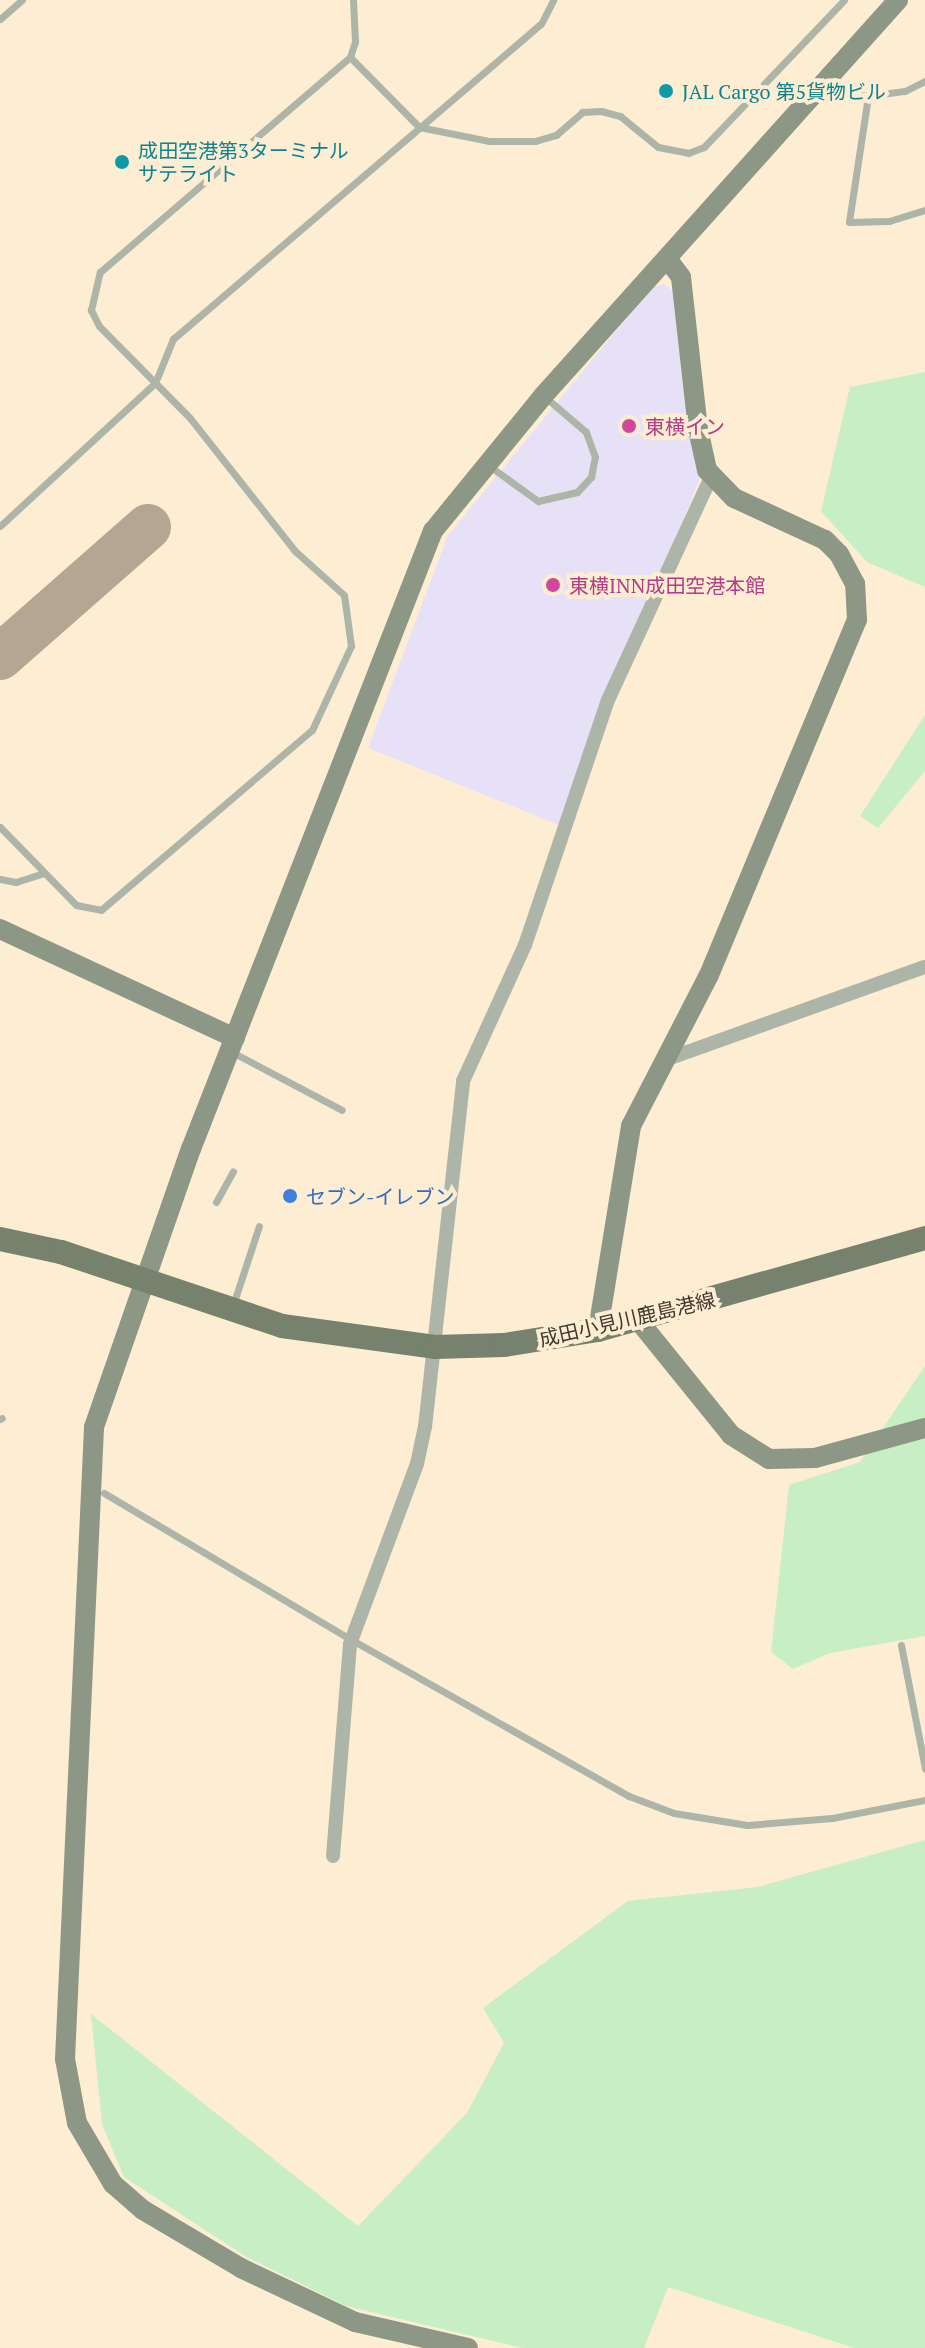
<!DOCTYPE html>
<html>
<head>
<meta charset="utf-8">
<style>
	body { margin:0 }
	#map { position:relative; width:925px; height:2348px; overflow:hidden; background:#fdedd2; font-family:"PT Serif","Noto Sans JP",serif }
	div>[style] { position:absolute }
	[style*='--x'] { left:calc(var(--x)*1px); top:calc(var(--y)*1px); width:calc(var(--w)*1px); rotate:calc(var(--a)*1deg) }
	.commercial>* { inset:0; background:#e7e1f7 }
	.green>* { inset:0; background:#c7eec5 }
	.taxiway>* { height:46px; margin:-23px; padding:0 23px; transform-origin:23px; border-radius:23px; background:#b3a692 }
	.lane>* { height:7px; margin:-3.5px; padding:0 3.5px; transform-origin:3.5px; border-radius:3.5px; background:#adb4a8 }
	.street>* { height:14px; margin:-7px; padding:0 7px; transform-origin:7px; border-radius:7px; background:#adb4a8 }
	.secondary>* { height:20px; margin:-10px; padding:0 10px; transform-origin:10px; border-radius:10px; background:#8d9786 }
	.primary>* { height:24px; margin:-12px; padding:0 12px; transform-origin:12px; border-radius:12px; background:#76826d }
	.dots>* { width:22px; height:22px; translate:-50% -50%; box-sizing:border-box; border:4px solid #fdedd2; border-radius:50% }
	span { translate:-50% -50%; white-space:nowrap; text-align:center; line-height:1.15; -webkit-text-stroke:8px #fdedd2; paint-order:stroke }
	.culture-label { font-size:20px; color:#0d838f }
	.left { translate:0 -50%; text-align:left }
	.hotel-label { font-size:20px; color:#b23c85 }
	.shop-label { font-size:20px; color:#366cbe }
	.street-label { font-size:20px; color:#3f382e }
</style>
</head>
<body>
<div id="map">
	<div class="commercial">
		<i style="clip-path:polygon(664px 284px,675px 293px,700px 478px,559px 825px,368px 748px,448px 535px,652px 287px)"></i>
	</div>
	<div class="green">
		<i style="clip-path:polygon(925px 372px,925px 587px,867px 562px,821px 511px,850px 387px)"></i>
		<i style="clip-path:polygon(925px 715px,925px 771px,878px 828px,860px 816px)"></i>
		<i style="clip-path:polygon(925px 1366px,925px 1636px,830px 1653px,793px 1669px,771px 1652px,789px 1485px,860px 1462px)"></i>
		<i style="clip-path:polygon(925px 1840px,925px 2348px,854px 2348px,668px 2287px,644px 2348px,523px 2348px,346px 2306px,245px 2256px,124px 2177px,102px 2124px,91px 2014px,358px 2226px,467px 2113px,504px 2043px,483px 2008px,628px 1901px,758px 1887px)"></i>
	</div>
	<div class="taxiway">
		<i style="--x:0;--y:657;--w:197;--a:-41.3"></i>
	</div>
	<div class="lane">
		<i style="--x:0;--y:19;--w:29;--a:-41"></i>
		<i style="--x:350;--y:57;--w:98;--a:45.4"></i>
		<i style="--x:419;--y:127;--w:71;--a:11.3"></i>
		<i style="--x:489;--y:141;--w:46;--a:0"></i>
		<i style="--x:535;--y:141;--w:22;--a:-16"></i>
		<i style="--x:556;--y:135;--w:35;--a:-41"></i>
		<i style="--x:582;--y:112;--w:19;--a:-3"></i>
		<i style="--x:601;--y:111;--w:20;--a:15"></i>
		<i style="--x:620;--y:116;--w:49;--a:39.2"></i>
		<i style="--x:658;--y:147;--w:31;--a:11"></i>
		<i style="--x:688;--y:153;--w:17;--a:-21"></i>
		<i style="--x:704;--y:147;--w:203;--a:-46.4"></i>
		<i style="--x:822;--y:87;--w:47;--a:11.1"></i>
		<i style="--x:868;--y:96;--w:37;--a:-8"></i>
		<i style="--x:905;--y:91;--w:22;--a:-27"></i>
		<i style="--x:868;--y:96;--w:127;--a:98.6"></i>
		<i style="--x:849;--y:222;--w:40;--a:-1.4"></i>
		<i style="--x:889;--y:221;--w:38;--a:-17"></i>
		<i style="--x:488;--y:465;--w:62;--a:35.8"></i>
		<i style="--x:538;--y:501;--w:40;--a:-13"></i>
		<i style="--x:577;--y:492;--w:21;--a:-47"></i>
		<i style="--x:591;--y:477;--w:20;--a:-79"></i>
		<i style="--x:595;--y:457;--w:27;--a:-110"></i>
		<i style="--x:586;--y:432;--w:54;--a:-139.5"></i>
		<i style="--x:0;--y:526;--w:211;--a:-42.7"></i>
		<i style="--x:155;--y:383;--w:48;--a:-67.8"></i>
		<i style="--x:173;--y:339;--w:484;--a:-40.6"></i>
		<i style="--x:541;--y:24;--w:27;--a:-63"></i>
		<i style="--x:0;--y:827;--w:109;--a:45.7"></i>
		<i style="--x:76;--y:905;--w:25;--a:11"></i>
		<i style="--x:101;--y:910;--w:277;--a:-40.5"></i>
		<i style="--x:312;--y:730;--w:93;--a:-65.1"></i>
		<i style="--x:351;--y:646;--w:51;--a:-97.8"></i>
		<i style="--x:344;--y:595;--w:66;--a:-138.1"></i>
		<i style="--x:295;--y:551;--w:169;--a:-128.3"></i>
		<i style="--x:190;--y:418;--w:129;--a:-134.7"></i>
		<i style="--x:99;--y:326;--w:18;--a:-117"></i>
		<i style="--x:91;--y:310;--w:39;--a:-77"></i>
		<i style="--x:100;--y:272;--w:330;--a:-40.7"></i>
		<i style="--x:350;--y:57;--w:16;--a:-72"></i>
		<i style="--x:355;--y:42;--w:42;--a:-92.7"></i>
		<i style="--x:0;--y:879;--w:16;--a:11"></i>
		<i style="--x:16;--y:882;--w:28;--a:-18"></i>
		<i style="--x:232;--y:1052;--w:124;--a:27.8"></i>
		<i style="--x:216;--y:1202;--w:35;--a:-61"></i>
		<i style="--x:233;--y:1305;--w:83;--a:-71.8"></i>
		<i style="--x:0;--y:1419;--w:2;--a:-27"></i>
		<i style="--x:104;--y:1493;--w:288;--a:30.7"></i>
		<i style="--x:352;--y:1640;--w:318;--a:29.4"></i>
		<i style="--x:629;--y:1796;--w:48;--a:20.7"></i>
		<i style="--x:674;--y:1813;--w:74;--a:9.3"></i>
		<i style="--x:747;--y:1825;--w:85;--a:-4.7"></i>
		<i style="--x:832;--y:1818;--w:95;--a:-11"></i>
		<i style="--x:901;--y:1645;--w:126;--a:79"></i>
	</div>
	<div class="street">
		<i style="--x:662;--y:1061;--w:279;--a:-19.7"></i>
		<i style="--x:333;--y:1856;--w:213;--a:-85.4"></i>
		<i style="--x:350;--y:1644;--w:192;--a:-69.6"></i>
		<i style="--x:417;--y:1464;--w:38;--a:-78"></i>
		<i style="--x:425;--y:1427;--w:348;--a:-83.7"></i>
		<i style="--x:463;--y:1081;--w:149;--a:-65.5"></i>
		<i style="--x:525;--y:945;--w:259;--a:-71.3"></i>
		<i style="--x:608;--y:700;--w:248;--a:-65.2"></i>
	</div>
	<div class="secondary">
		<i style="--x:0;--y:929;--w:259;--a:24.9"></i>
		<i style="--x:638;--y:1320;--w:148;--a:51"></i>
		<i style="--x:731;--y:1435;--w:45;--a:32.3"></i>
		<i style="--x:769;--y:1459;--w:46;--a:-1.2"></i>
		<i style="--x:815;--y:1458;--w:114;--a:-15.3"></i>
		<i style="--x:598;--y:1330;--w:207;--a:-80.8"></i>
		<i style="--x:631;--y:1126;--w:170;--a:-62.7"></i>
		<i style="--x:709;--y:975;--w:385;--a:-67.4"></i>
		<i style="--x:857;--y:620;--w:36;--a:-93"></i>
		<i style="--x:855;--y:584;--w:34;--a:-118"></i>
		<i style="--x:839;--y:554;--w:20;--a:-135"></i>
		<i style="--x:825;--y:540;--w:100;--a:-155.2"></i>
		<i style="--x:734;--y:498;--w:39;--a:-134"></i>
		<i style="--x:707;--y:470;--w:42;--a:-102.4"></i>
		<i style="--x:698;--y:429;--w:153;--a:-96.4"></i>
		<i style="--x:681;--y:277;--w:21;--a:-127"></i>
		<i style="--x:468;--y:2348;--w:116;--a:-167"></i>
		<i style="--x:355;--y:2322;--w:126;--a:-154.7"></i>
		<i style="--x:241;--y:2268;--w:114;--a:-149.4"></i>
		<i style="--x:143;--y:2210;--w:40;--a:-139"></i>
		<i style="--x:113;--y:2184;--w:71;--a:-120.5"></i>
		<i style="--x:77;--y:2123;--w:65;--a:-100.6"></i>
		<i style="--x:65;--y:2059;--w:633;--a:-87.37"></i>
		<i style="--x:94;--y:1427;--w:294;--a:-70.8"></i>
		<i style="--x:191;--y:1149;--w:664;--a:-68.62"></i>
		<i style="--x:433;--y:531;--w:174;--a:-50.8"></i>
		<i style="--x:543;--y:396;--w:532;--a:-48.12"></i>
	</div>
	<div class="primary">
		<i style="--x:0;--y:1239;--w:62;--a:12"></i>
		<i style="--x:61;--y:1252;--w:233;--a:18.5"></i>
		<i style="--x:282;--y:1326;--w:154;--a:7.8"></i>
		<i style="--x:435;--y:1347;--w:69;--a:-1.7"></i>
		<i style="--x:504;--y:1345;--w:95;--a:-9.1"></i>
		<i style="--x:598;--y:1330;--w:340;--a:-15.7"></i>
	</div>
	<div class="dots">
		<i style="left:666px;top:91px;background:#0f9aa8"></i>
		<i style="left:122px;top:162px;background:#0f9aa8"></i>
		<i style="left:629px;top:426px;background:#d1479c"></i>
		<i style="left:553px;top:585px;background:#d1479c"></i>
		<i style="left:290px;top:1196px;background:#3f7fe0"></i>
	</div>
	<div class="culture-label">
		<span class="left" style="left:682px;top:91px">JAL Cargo 第5貨物ビル</span>
		<span class="left" style="left:138px;top:162px">成田空港第3ターミナル<br>サテライト</span>
	</div>
	<div class="hotel-label">
		<span class="left" style="left:645px;top:426px">東横イン</span>
		<span class="left" style="left:569px;top:585px">東横INN成田空港本館</span>
	</div>
	<div class="shop-label">
		<span class="left" style="left:306px;top:1196px">セブン-イレブン</span>
	</div>
	<div class="street-label">
		<span style="left:627px;top:1319px;rotate:-13deg">成田小見川鹿島港線</span>
	</div>
</div>
</body>
</html>
